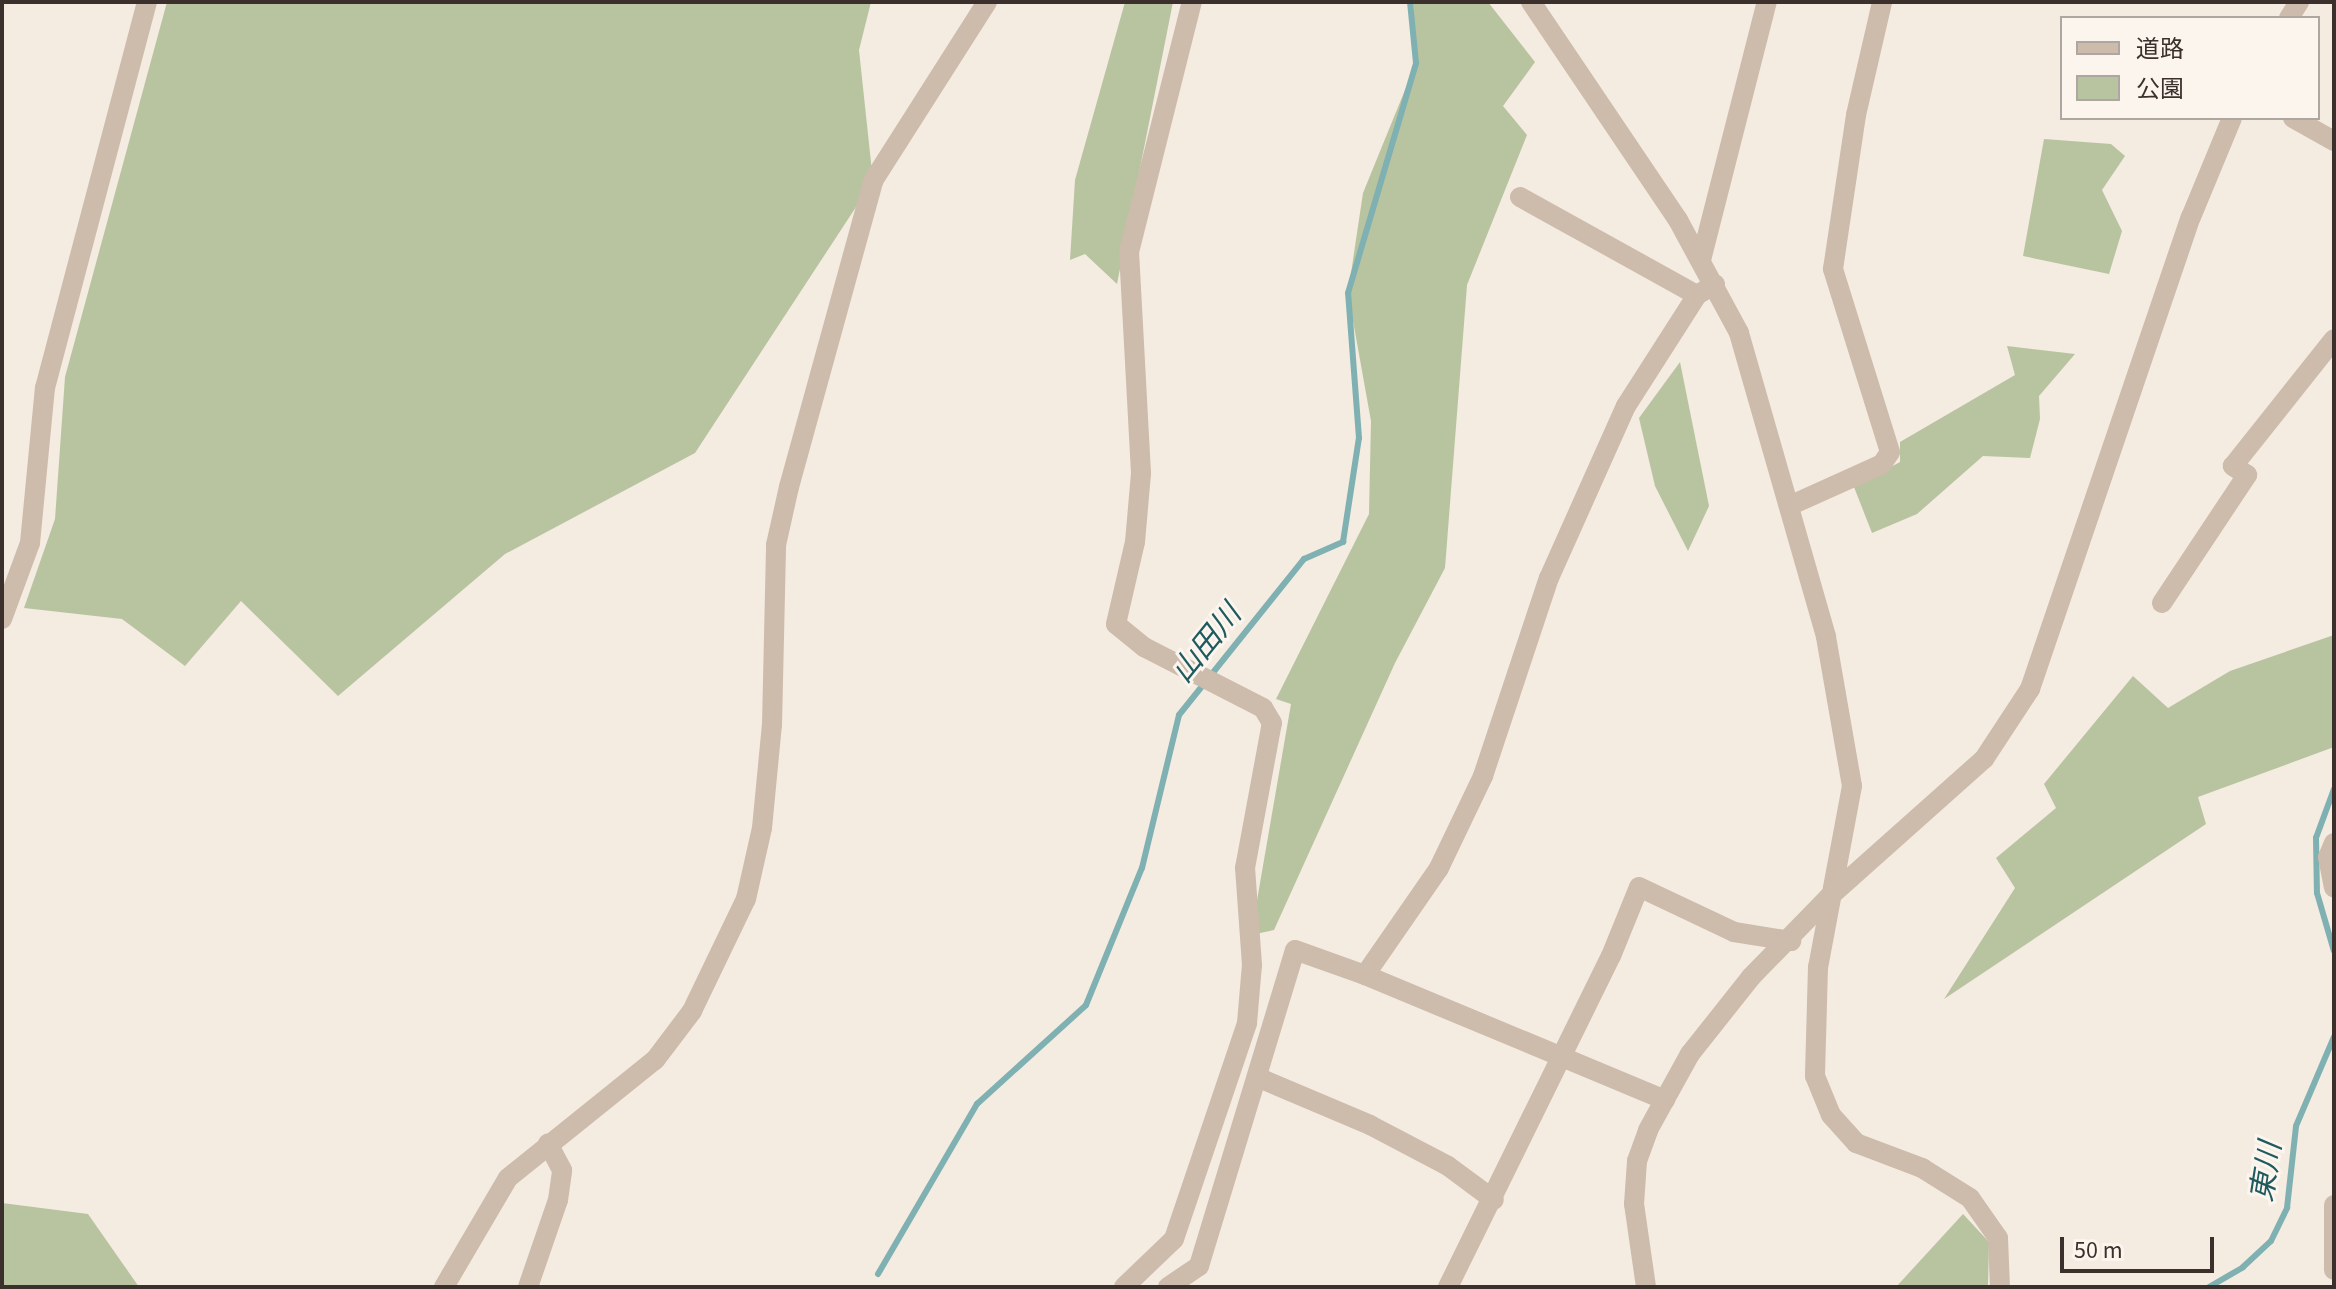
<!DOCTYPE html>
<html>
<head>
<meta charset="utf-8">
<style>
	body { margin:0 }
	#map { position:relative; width:2336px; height:1289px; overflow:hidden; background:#f4ebe1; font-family:"Source Sans 3","Noto Sans JP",sans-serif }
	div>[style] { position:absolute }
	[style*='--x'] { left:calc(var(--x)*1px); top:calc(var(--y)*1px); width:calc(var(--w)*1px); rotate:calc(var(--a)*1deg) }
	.green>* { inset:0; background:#b8c4a0 }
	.stream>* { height:6px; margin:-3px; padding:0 3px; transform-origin:3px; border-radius:3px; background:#7fb0b2 }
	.minor>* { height:20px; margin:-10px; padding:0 10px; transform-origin:10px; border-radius:10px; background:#cdbbac }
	span { translate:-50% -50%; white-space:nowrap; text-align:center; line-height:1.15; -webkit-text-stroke:6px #fbf5ee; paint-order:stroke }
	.water-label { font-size:30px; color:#1f5a5e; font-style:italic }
	.frame { position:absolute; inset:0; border:4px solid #3b302b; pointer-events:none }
	.legend { position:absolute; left:2060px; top:16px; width:260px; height:104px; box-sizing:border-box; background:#fbf5ee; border:2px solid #aea6a0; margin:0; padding:10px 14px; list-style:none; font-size:24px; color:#3b302b }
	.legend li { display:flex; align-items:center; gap:16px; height:40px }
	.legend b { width:40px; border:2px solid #aea6a0 }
	.scale { position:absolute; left:2060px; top:1237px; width:154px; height:36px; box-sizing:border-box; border:4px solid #3b302b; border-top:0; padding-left:10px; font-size:24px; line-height:28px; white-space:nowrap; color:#3b302b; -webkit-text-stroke:6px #fbf5ee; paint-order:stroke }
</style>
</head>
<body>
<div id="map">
	<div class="green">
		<i style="clip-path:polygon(167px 2px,871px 2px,859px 50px,873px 181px,695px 453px,505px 554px,338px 696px,241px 601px,185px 666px,122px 619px,24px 608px,55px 519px,65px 377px)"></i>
		<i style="clip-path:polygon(1125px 2px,1173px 2px,1117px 284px,1085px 254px,1070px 260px,1075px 180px)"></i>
		<i style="clip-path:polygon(1413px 2px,1488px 2px,1535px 62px,1503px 106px,1527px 135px,1467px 285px,1445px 568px,1395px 663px,1274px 930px,1251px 935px,1291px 704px,1276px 699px,1369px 514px,1371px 421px,1348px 293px,1363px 193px,1416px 63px)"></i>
		<i style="clip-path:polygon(2044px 139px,2111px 144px,2125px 156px,2102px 190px,2122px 231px,2109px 274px,2023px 256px)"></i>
		<i style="clip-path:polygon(2007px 346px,2075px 354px,2039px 396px,2040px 419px,2030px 458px,1983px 456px,1917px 514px,1872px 533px,1854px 487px,1900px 462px,1900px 442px,2015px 375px)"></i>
		<i style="clip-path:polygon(1680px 362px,1709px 506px,1688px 551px,1655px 486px,1639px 418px)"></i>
		<i style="clip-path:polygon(2334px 635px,2334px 747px,2198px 797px,2206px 824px,1944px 999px,2015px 888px,1996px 858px,2056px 808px,2044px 784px,2133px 676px,2168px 708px,2230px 671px)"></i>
		<i style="clip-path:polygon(2px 1203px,88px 1214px,139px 1287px,2px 1287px)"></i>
		<i style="clip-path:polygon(1963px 1214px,1989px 1242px,1988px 1287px,1896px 1287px)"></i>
	</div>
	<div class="stream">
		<i style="--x:2334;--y:789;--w:52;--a:110.2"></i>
		<i style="--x:2316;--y:838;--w:55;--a:89"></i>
		<i style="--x:2317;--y:893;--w:60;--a:73.7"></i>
		<i style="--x:878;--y:1274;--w:197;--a:-59.8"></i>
		<i style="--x:977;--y:1104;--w:147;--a:-42.2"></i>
		<i style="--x:1086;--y:1005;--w:148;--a:-67.8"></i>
		<i style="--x:1142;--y:868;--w:157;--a:-76.4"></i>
		<i style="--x:1179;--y:715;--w:200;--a:-51.3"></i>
		<i style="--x:1304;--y:559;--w:43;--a:-23.6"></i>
		<i style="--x:1343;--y:542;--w:105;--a:-81.3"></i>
		<i style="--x:1359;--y:438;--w:145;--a:-94.3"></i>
		<i style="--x:1348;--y:293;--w:240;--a:-73.5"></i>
		<i style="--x:1416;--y:63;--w:61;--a:-95.6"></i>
		<i style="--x:2209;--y:1287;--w:39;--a:-30"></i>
		<i style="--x:2243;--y:1267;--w:38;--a:-43"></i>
		<i style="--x:2271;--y:1241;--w:37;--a:-64"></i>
		<i style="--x:2287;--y:1208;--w:82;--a:-83.7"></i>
		<i style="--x:2296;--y:1126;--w:97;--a:-66.9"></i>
	</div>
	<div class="minor">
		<i style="--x:1531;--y:2;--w:263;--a:56"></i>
		<i style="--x:1678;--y:220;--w:128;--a:61.6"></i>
		<i style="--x:1739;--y:333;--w:316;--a:74"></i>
		<i style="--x:1826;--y:637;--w:151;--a:80.1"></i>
		<i style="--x:1852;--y:786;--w:184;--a:100.6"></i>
		<i style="--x:1818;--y:967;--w:109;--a:91.6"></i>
		<i style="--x:1815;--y:1076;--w:42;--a:67.7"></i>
		<i style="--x:1831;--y:1115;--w:38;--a:48"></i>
		<i style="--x:1856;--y:1143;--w:71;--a:20.7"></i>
		<i style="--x:1922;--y:1168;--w:57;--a:32"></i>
		<i style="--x:1970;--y:1198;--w:49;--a:55"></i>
		<i style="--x:1998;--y:1238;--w:49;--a:87.7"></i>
		<i style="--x:2289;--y:18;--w:19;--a:-58"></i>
		<i style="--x:2293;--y:118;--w:47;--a:29.3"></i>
		<i style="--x:1520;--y:197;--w:202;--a:29"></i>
		<i style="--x:1701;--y:260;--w:266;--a:-75.7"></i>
		<i style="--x:1789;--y:506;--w:102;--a:-24.3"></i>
		<i style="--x:1882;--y:464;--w:14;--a:-56"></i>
		<i style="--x:1890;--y:452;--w:192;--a:-107.3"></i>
		<i style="--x:1833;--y:269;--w:156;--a:-81.5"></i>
		<i style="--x:1856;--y:115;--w:116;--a:-77"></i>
		<i style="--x:2162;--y:603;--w:154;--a:-56.4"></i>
		<i style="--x:2247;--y:475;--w:17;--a:-147"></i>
		<i style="--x:2233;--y:466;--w:162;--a:-51.5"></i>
		<i style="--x:2;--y:619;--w:81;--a:-69.8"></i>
		<i style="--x:30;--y:543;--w:156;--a:-84.5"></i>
		<i style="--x:45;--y:388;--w:399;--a:-75.2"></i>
		<i style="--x:2334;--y:843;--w:15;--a:113"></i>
		<i style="--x:2328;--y:857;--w:31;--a:79"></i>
		<i style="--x:1365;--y:975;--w:325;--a:22.6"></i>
		<i style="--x:1257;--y:1077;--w:123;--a:23"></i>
		<i style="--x:1370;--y:1125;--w:88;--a:27.7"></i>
		<i style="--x:1448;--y:1166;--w:57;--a:36.5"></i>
		<i style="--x:2334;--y:1205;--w:65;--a:90"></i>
		<i style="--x:444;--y:1287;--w:126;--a:-59.6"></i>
		<i style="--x:508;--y:1178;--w:189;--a:-38.8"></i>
		<i style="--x:655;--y:1060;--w:61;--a:-52.9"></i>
		<i style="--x:692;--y:1011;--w:124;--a:-64.3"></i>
		<i style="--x:746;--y:899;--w:73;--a:-77.3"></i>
		<i style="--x:762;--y:828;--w:103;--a:-84.5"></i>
		<i style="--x:772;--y:725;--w:180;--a:-88.7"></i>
		<i style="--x:776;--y:545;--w:59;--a:-77.4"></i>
		<i style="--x:789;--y:487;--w:317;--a:-74.6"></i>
		<i style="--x:873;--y:181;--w:212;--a:-57.5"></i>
		<i style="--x:528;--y:1287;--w:92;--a:-71"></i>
		<i style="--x:558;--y:1200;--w:30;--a:-82"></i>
		<i style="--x:562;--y:1170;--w:30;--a:-118"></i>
		<i style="--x:1124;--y:1287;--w:69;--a:-43.8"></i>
		<i style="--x:1174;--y:1239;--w:228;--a:-71.3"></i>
		<i style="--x:1247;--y:1023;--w:58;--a:-85.1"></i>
		<i style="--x:1252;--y:965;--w:97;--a:-94.1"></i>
		<i style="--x:1245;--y:868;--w:147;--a:-79.5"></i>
		<i style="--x:1272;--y:723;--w:17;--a:-121"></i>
		<i style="--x:1263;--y:708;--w:134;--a:-152.9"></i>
		<i style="--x:1144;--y:647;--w:36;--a:-141"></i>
		<i style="--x:1116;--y:624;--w:84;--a:-77"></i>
		<i style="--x:1135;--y:542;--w:69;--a:-85"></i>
		<i style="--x:1141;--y:473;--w:221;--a:-93.1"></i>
		<i style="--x:1129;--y:252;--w:258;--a:-75.9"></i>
		<i style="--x:1168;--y:1287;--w:37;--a:-34"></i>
		<i style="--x:1199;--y:1266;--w:330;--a:-73.1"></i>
		<i style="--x:1295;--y:950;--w:74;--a:19.7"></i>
		<i style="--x:1365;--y:975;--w:130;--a:-55.3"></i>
		<i style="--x:1439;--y:868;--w:102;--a:-64.4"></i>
		<i style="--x:1483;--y:776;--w:209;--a:-71.6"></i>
		<i style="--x:1549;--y:578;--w:188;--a:-65.9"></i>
		<i style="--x:1626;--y:406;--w:132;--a:-57.4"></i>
		<i style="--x:1697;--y:295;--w:21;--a:-31"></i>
		<i style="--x:1448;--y:1287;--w:369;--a:-63.8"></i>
		<i style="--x:1611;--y:956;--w:74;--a:-67.9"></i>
		<i style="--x:1639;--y:887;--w:105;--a:25.3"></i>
		<i style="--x:1734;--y:932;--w:58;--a:9"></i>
		<i style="--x:1646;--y:1287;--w:84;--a:-98.2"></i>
		<i style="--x:1634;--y:1204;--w:43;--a:-86"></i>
		<i style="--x:1637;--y:1161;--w:33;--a:-70"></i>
		<i style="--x:1648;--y:1130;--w:87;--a:-61.1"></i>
		<i style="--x:1690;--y:1054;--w:98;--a:-51.6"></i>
		<i style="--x:1751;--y:977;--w:112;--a:-45.7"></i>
		<i style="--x:1829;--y:897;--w:208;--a:-41.7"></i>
		<i style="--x:1984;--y:759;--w:84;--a:-56.7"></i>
		<i style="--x:2030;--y:689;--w:499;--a:-71.2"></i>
		<i style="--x:2191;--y:217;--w:107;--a:-67.5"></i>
	</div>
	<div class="water-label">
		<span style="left:1207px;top:644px;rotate:-51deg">山田川</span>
		<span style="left:2267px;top:1172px;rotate:-81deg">東川</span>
	</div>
	<div class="frame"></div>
	<ul class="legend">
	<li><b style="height:10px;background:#cdbbac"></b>道路</li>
	<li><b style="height:22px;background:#b8c4a0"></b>公園</li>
	</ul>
	<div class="scale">50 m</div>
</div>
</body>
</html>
